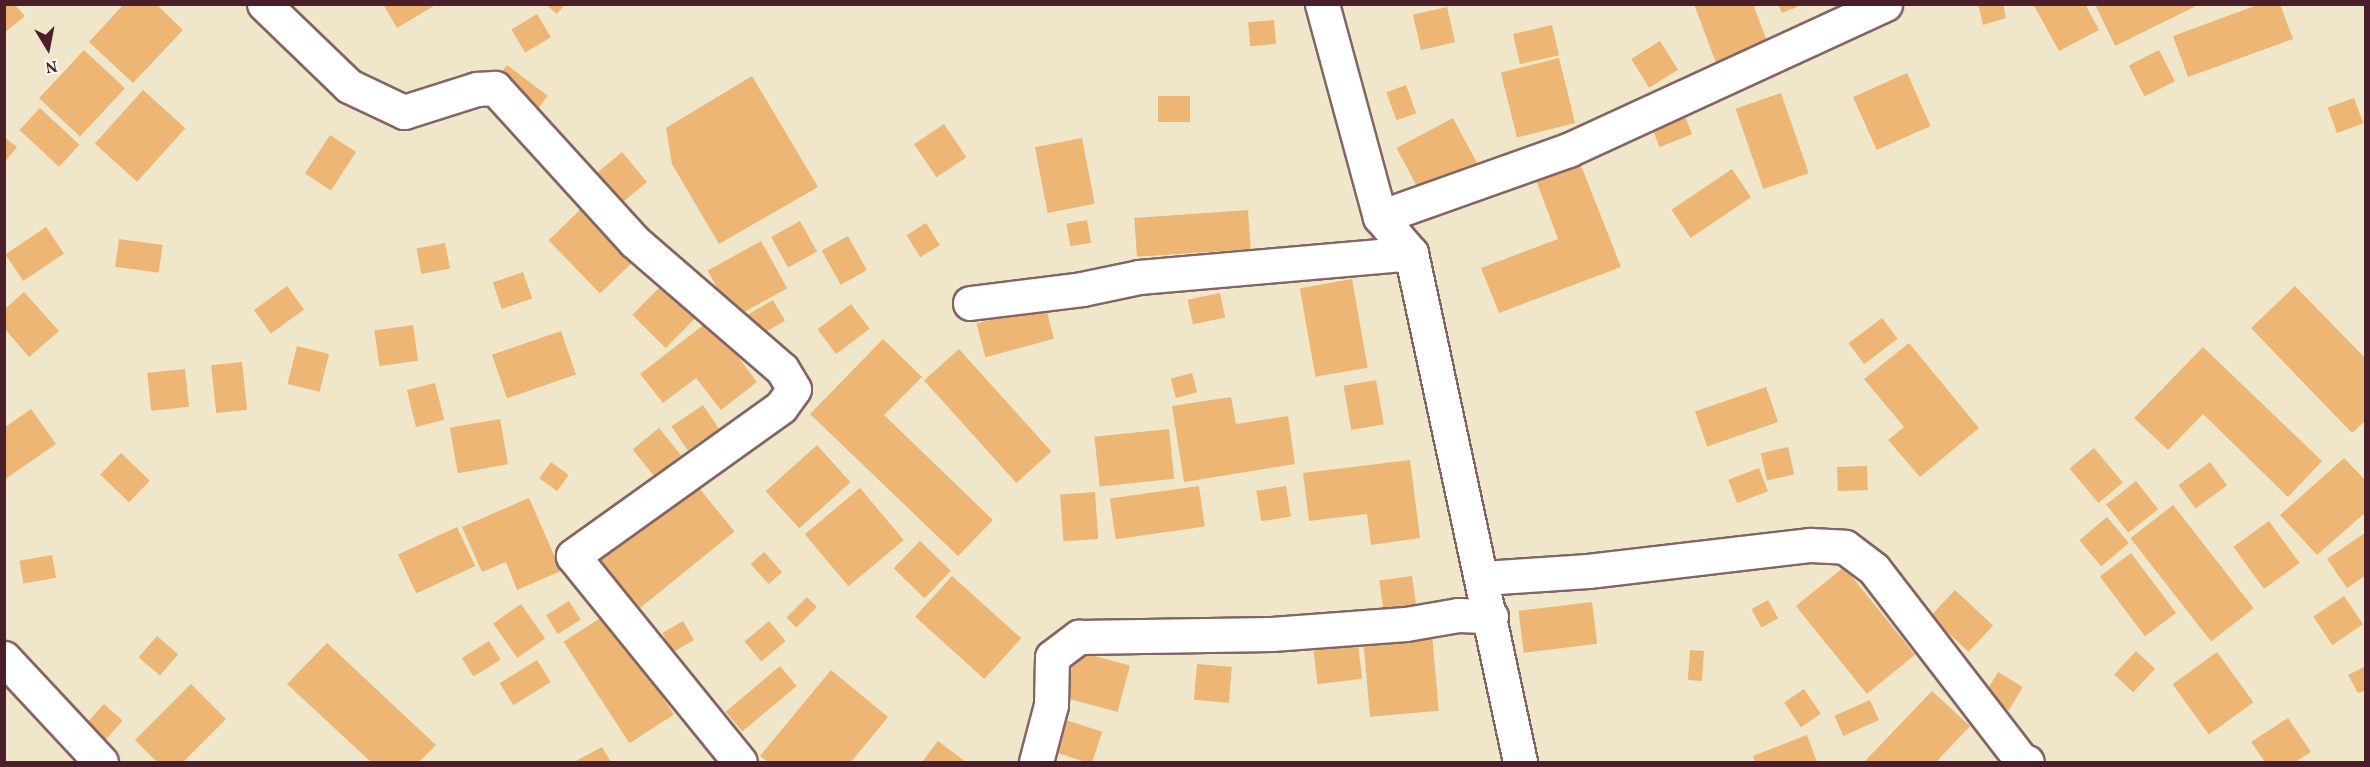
<!DOCTYPE html>
<html>
<head>
<meta charset="utf-8">
<style>
	body { margin:0 }
	#map { position:relative; width:2370px; height:767px; overflow:hidden; background:#f0e6ca; font-family:Vollkorn,serif }
	div>[style] { position:absolute }
	[style*='--x'] { left:calc(var(--x)*1px); top:calc(var(--y)*1px); width:calc(var(--w)*1px); rotate:calc(var(--a)*1deg) }
	.building>* { inset:0; background:#edb674; transform-origin:0 0 }
	.roads { filter:drop-shadow(2px 0 #846563) drop-shadow(-2px 0 #846563) drop-shadow(0 2px #846563) drop-shadow(0 -2px #846563) }
	.minor>* { height:33px; margin:-16.5px; padding:0 16.5px; transform-origin:16.5px; border-radius:16.5px; background:#fff }
	span { translate:-50% -50%; white-space:nowrap; text-align:center; line-height:1.15; -webkit-text-stroke:6px #fbf7ec; paint-order:stroke }
	.frame { position:absolute; inset:0; border:6px solid #4a1f2b; pointer-events:none }
	.north { position:absolute; left:18px; top:18px; width:60px; height:60px; -webkit-text-stroke:4px #fbf7ec; paint-order:stroke; rotate:170deg; font-size:16px; font-weight:700; line-height:24px; text-align:center; color:#4a1f2b }
	.north::after { content:''; display:block; margin:auto; width:21px; height:27px; background:#4a1f2b; clip-path:polygon(50% 0,100% 100%,50% 72%,0 100%) }
</style>
</head>
<body>
<div id="map">
	<div class="building">
		<i style="clip-path:polygon(4px 4px,14px 4px,25px 16px,4px 33px)"></i>
		<i style="clip-path:polygon(124px 4px,156px 4px,183px 30px,133px 83px,89px 42px)"></i>
		<i style="clip-path:polygon(383px 4px,437px 4px,397px 28px)"></i>
		<i style="clip-path:polygon(545px 4px,565px 4px,557px 14px)"></i>
		<i style="clip-path:polygon(1694px 4px,1753px 4px,1768px 44px,1716px 63px)"></i>
		<i style="clip-path:polygon(1778px 4px,1796px 4px,1797px 7px,1782px 13px)"></i>
		<i style="clip-path:polygon(1978px 4px,2003px 4px,2006px 18px,1983px 25px)"></i>
		<i style="clip-path:polygon(2033px 4px,2085px 4px,2099px 30px,2059px 51px)"></i>
		<i style="clip-path:polygon(2095px 4px,2200px 4px,2115px 46px)"></i>
		<i style="clip-path:polygon(2260px 4px,2280px 4px,2293px 39px,2188px 77px,2173px 36px)"></i>
		<i style="left:1447px;top:7px;width:36px;height:35px;rotate:77deg"></i>
		<i style="left:537px;top:14px;width:27px;height:30px;rotate:59deg"></i>
		<i style="left:1274px;top:20px;width:24px;height:26px;rotate:85deg"></i>
		<i style="left:1552px;top:25px;width:31px;height:40px;rotate:77deg"></i>
		<i style="left:1660px;top:41px;width:34px;height:34px;rotate:58deg"></i>
		<i style="left:84px;top:50px;width:56px;height:66px;rotate:43deg"></i>
		<i style="left:2159px;top:50px;width:35px;height:34px;rotate:63deg"></i>
		<i style="left:1559px;top:58px;width:67px;height:60px;rotate:76deg"></i>
		<i style="left:507px;top:65px;width:51px;height:23px;rotate:37deg"></i>
		<i style="left:1907px;top:73px;width:58px;height:59px;rotate:66deg"></i>
		<i style="clip-path:polygon(752px 76px,818px 187px,719px 244px,672px 164px,666px 128px)"></i>
		<i style="left:1406px;top:85px;width:30px;height:21px;rotate:70deg"></i>
		<i style="left:143px;top:90px;width:57px;height:72px;rotate:42deg"></i>
		<i style="left:1781px;top:93px;width:85px;height:48px;rotate:71deg"></i>
		<i style="left:1158px;top:96px;width:32px;height:26px"></i>
		<i style="left:2354px;top:98px;width:27px;height:28px;rotate:70deg"></i>
		<i style="left:40px;top:108px;width:54px;height:30px;rotate:43deg"></i>
		<i style="left:1682px;top:109px;width:27px;height:35px;rotate:68deg"></i>
		<i style="left:1453px;top:118px;width:53px;height:64px;rotate:62deg"></i>
		<i style="left:944px;top:124px;width:40px;height:36px;rotate:56deg"></i>
		<i style="left:330px;top:135px;width:31px;height:46px;rotate:33deg"></i>
		<i style="clip-path:polygon(4px 137px,17px 147px,4px 163px)"></i>
		<i style="left:1082px;top:138px;width:67px;height:48px;rotate:79deg"></i>
		<i style="left:622px;top:152px;width:39px;height:33px;rotate:50deg"></i>
		<i style="clip-path:polygon(1580px 163px,1621px 267px,1499px 313px,1481px 268px,1558px 239px,1536px 180px)"></i>
		<i style="left:1732px;top:169px;width:34px;height:73px;rotate:56deg"></i>
		<i style="left:581px;top:209px;width:74px;height:45px;rotate:46deg"></i>
		<i style="left:1248px;top:210px;width:39px;height:114px;rotate:86deg"></i>
		<i style="left:1087px;top:220px;width:23px;height:21px;rotate:80deg"></i>
		<i style="left:800px;top:221px;width:35px;height:33px;rotate:61deg"></i>
		<i style="left:926px;top:223px;width:26px;height:23px;rotate:58deg"></i>
		<i style="left:46px;top:227px;width:32px;height:49px;rotate:56deg"></i>
		<i style="left:848px;top:236px;width:39px;height:30px;rotate:61deg"></i>
		<i style="left:119px;top:239px;width:44px;height:28px;rotate:8deg"></i>
		<i style="left:761px;top:241px;width:54px;height:61px;rotate:61deg"></i>
		<i style="left:445px;top:243px;width:26px;height:29px;rotate:79deg"></i>
		<i style="left:523px;top:272px;width:28px;height:32px;rotate:71deg"></i>
		<i style="left:1352px;top:279px;width:90px;height:53px;rotate:80deg"></i>
		<i style="left:662px;top:285px;width:47px;height:42px;rotate:45deg"></i>
		<i style="left:287px;top:286px;width:29px;height:41px;rotate:54deg"></i>
		<i style="clip-path:polygon(2295px 286px,2366px 359px,2366px 420px,2352px 433px,2251px 328px)"></i>
		<i style="clip-path:polygon(24px 292px,59px 331px,29px 357px,5px 329px,5px 309px)"></i>
		<i style="left:1220px;top:293px;width:25px;height:33px;rotate:78deg"></i>
		<i style="left:773px;top:300px;width:24px;height:32px;rotate:60deg"></i>
		<i style="left:851px;top:304px;width:31px;height:42px;rotate:53deg"></i>
		<i style="left:1045px;top:305px;width:35px;height:71px;rotate:75deg"></i>
		<i style="left:1882px;top:318px;width:26px;height:42px;rotate:53deg"></i>
		<i style="clip-path:polygon(710px 320px,757px 382px,721px 410px,696px 378px,663px 403px,640px 374px)"></i>
		<i style="left:413px;top:325px;width:36px;height:39px;rotate:82deg"></i>
		<i style="left:561px;top:331px;width:46px;height:73px;rotate:71deg"></i>
		<i style="clip-path:polygon(883px 339px,922px 377px,884px 415px,993px 520px,958px 556px,810px 414px)"></i>
		<i style="clip-path:polygon(1909px 343px,1979px 428px,1920px 477px,1888px 440px,1904px 427px,1864px 379px)"></i>
		<i style="left:297px;top:346px;width:33px;height:39px;rotate:14deg"></i>
		<i style="clip-path:polygon(2203px 347px,2322px 461px,2288px 497px,2203px 414px,2168px 450px,2134px 418px)"></i>
		<i style="left:959px;top:349px;width:138px;height:47px;rotate:48deg"></i>
		<i style="left:242px;top:362px;width:48px;height:31px;rotate:84deg"></i>
		<i style="left:185px;top:369px;width:38px;height:38px;rotate:84deg"></i>
		<i style="left:1192px;top:373px;width:20px;height:22px;rotate:75deg"></i>
		<i style="left:1376px;top:380px;width:45px;height:33px;rotate:80deg"></i>
		<i style="left:435px;top:383px;width:38px;height:29px;rotate:76deg"></i>
		<i style="left:1766px;top:387px;width:37px;height:75px;rotate:71deg"></i>
		<i style="clip-path:polygon(1231px 397px,1236px 424px,1288px 416px,1295px 464px,1184px 482px,1172px 406px)"></i>
		<i style="left:703px;top:405px;width:29px;height:38px;rotate:56deg"></i>
		<i style="clip-path:polygon(31px 409px,56px 444px,4px 480px,4px 428px)"></i>
		<i style="left:500px;top:419px;width:46px;height:51px;rotate:80deg"></i>
		<i style="left:659px;top:428px;width:35px;height:34px;rotate:51deg"></i>
		<i style="left:1169px;top:429px;width:50px;height:75px;rotate:84deg"></i>
		<i style="left:817px;top:445px;width:50px;height:69px;rotate:48deg"></i>
		<i style="left:1788px;top:447px;width:28px;height:28px;rotate:77deg"></i>
		<i style="left:2094px;top:448px;width:45px;height:32px;rotate:50deg"></i>
		<i style="left:121px;top:453px;width:40px;height:30px;rotate:44deg"></i>
		<i style="clip-path:polygon(2344px 458px,2366px 481px,2366px 512px,2317px 555px,2280px 515px)"></i>
		<i style="clip-path:polygon(1410px 460px,1420px 538px,1371px 545px,1367px 514px,1309px 521px,1303px 473px)"></i>
		<i style="left:551px;top:462px;width:22px;height:20px;rotate:36deg"></i>
		<i style="left:2210px;top:462px;width:29px;height:39px;rotate:54deg"></i>
		<i style="left:1867px;top:466px;width:24px;height:30px;rotate:88deg"></i>
		<i style="left:1759px;top:468px;width:25px;height:33px;rotate:69deg"></i>
		<i style="left:691px;top:478px;width:69px;height:129px;rotate:51deg"></i>
		<i style="left:2136px;top:481px;width:36px;height:38px;rotate:52deg"></i>
		<i style="left:1199px;top:486px;width:41px;height:90px;rotate:82deg"></i>
		<i style="left:1286px;top:486px;width:31px;height:30px;rotate:81deg"></i>
		<i style="left:860px;top:488px;width:68px;height:72px;rotate:50deg"></i>
		<i style="left:1095px;top:492px;width:47px;height:35px;rotate:86deg"></i>
		<i style="clip-path:polygon(529px 498px,561px 571px,517px 590px,506px 562px,482px 572px,462px 527px)"></i>
		<i style="left:2173px;top:505px;width:131px;height:54px;rotate:52deg"></i>
		<i style="left:2107px;top:517px;width:34px;height:36px;rotate:50deg"></i>
		<i style="left:2269px;top:521px;width:52px;height:44px;rotate:54deg"></i>
		<i style="left:457px;top:527px;width:43px;height:65px;rotate:65deg"></i>
		<i style="clip-path:polygon(2366px 532px,2366px 575px,2347px 588px,2327px 559px)"></i>
		<i style="left:920px;top:541px;width:43px;height:38px;rotate:44deg"></i>
		<i style="left:764px;top:552px;width:27px;height:18px;rotate:48deg"></i>
		<i style="left:2131px;top:553px;width:75px;height:39px;rotate:53deg"></i>
		<i style="left:52px;top:555px;width:23px;height:33px;rotate:80deg"></i>
		<i style="left:1844px;top:567px;width:113px;height:62px;rotate:51deg"></i>
		<i style="left:952px;top:576px;width:93px;height:55px;rotate:42deg"></i>
		<i style="left:1412px;top:576px;width:34px;height:33px;rotate:82deg"></i>
		<i style="left:1955px;top:590px;width:52px;height:36px;rotate:43deg"></i>
		<i style="left:2344px;top:596px;width:34px;height:37px;rotate:56deg"></i>
		<i style="left:807px;top:597px;width:14px;height:29px;rotate:45deg"></i>
		<i style="left:1768px;top:600px;width:21px;height:19px;rotate:61deg"></i>
		<i style="left:569px;top:601px;width:22px;height:27px;rotate:58deg"></i>
		<i style="left:1592px;top:602px;width:42px;height:74px;rotate:83deg"></i>
		<i style="left:521px;top:604px;width:42px;height:34px;rotate:55deg"></i>
		<i style="left:608px;top:613px;width:121px;height:53px;rotate:57deg"></i>
		<i style="left:683px;top:621px;width:22px;height:24px;rotate:60deg"></i>
		<i style="left:769px;top:621px;width:26px;height:32px;rotate:50deg"></i>
		<i style="left:1432px;top:634px;width:77px;height:69px;rotate:85deg"></i>
		<i style="left:157px;top:636px;width:28px;height:28px;rotate:41deg"></i>
		<i style="left:489px;top:641px;width:22px;height:32px;rotate:58deg"></i>
		<i style="clip-path:polygon(327px 643px,436px 745px,419px 762px,371px 762px,287px 684px)"></i>
		<i style="left:1358px;top:645px;width:34px;height:45px;rotate:83deg"></i>
		<i style="left:1072px;top:650px;width:60px;height:48px;rotate:15deg"></i>
		<i style="left:1690px;top:650px;width:14px;height:30px;rotate:4deg"></i>
		<i style="left:2136px;top:651px;width:26px;height:32px;rotate:43deg"></i>
		<i style="left:2217px;top:652px;width:62px;height:55px;rotate:54deg"></i>
		<i style="left:537px;top:660px;width:26px;height:44px;rotate:58deg"></i>
		<i style="left:1197px;top:664px;width:35px;height:36px;rotate:5deg"></i>
		<i style="left:780px;top:666px;width:26px;height:71px;rotate:50deg"></i>
		<i style="clip-path:polygon(2366px 666px,2366px 690px,2358px 693px,2348px 675px)"></i>
		<i style="clip-path:polygon(831px 670px,888px 717px,851px 762px,768px 762px,760px 756px)"></i>
		<i style="left:1998px;top:672px;width:29px;height:27px;rotate:31deg"></i>
		<i style="clip-path:polygon(191px 684px,226px 719px,183px 762px,157px 762px,135px 740px)"></i>
		<i style="left:1804px;top:689px;width:30px;height:24px;rotate:56deg"></i>
		<i style="clip-path:polygon(1932px 691px,1970px 726px,1936px 762px,1864px 762px)"></i>
		<i style="left:1870px;top:700px;width:22px;height:39px;rotate:66deg"></i>
		<i style="left:104px;top:704px;width:25px;height:30px;rotate:42deg"></i>
		<i style="clip-path:polygon(2288px 718px,2311px 752px,2295px 762px,2265px 762px,2251px 742px)"></i>
		<i style="left:1066px;top:720px;width:38px;height:34px;rotate:18deg"></i>
		<i style="clip-path:polygon(1807px 735px,1817px 762px,1755px 762px,1753px 756px)"></i>
		<i style="clip-path:polygon(938px 741px,966px 762px,922px 762px)"></i>
		<i style="clip-path:polygon(602px 747px,611px 762px,574px 762px)"></i>
	</div>
	<div class="roads">
		<div class="minor">
			<i style="--x:264;--y:4;--w:118;--a:44"></i>
			<i style="--x:349;--y:86;--w:61;--a:25.3"></i>
			<i style="--x:404;--y:112;--w:77;--a:-17.5"></i>
			<i style="--x:477;--y:89;--w:18;--a:-3"></i>
			<i style="--x:495;--y:88;--w:207;--a:47.7"></i>
			<i style="--x:634;--y:241;--w:196;--a:40.9"></i>
			<i style="--x:782;--y:369;--w:23;--a:59"></i>
			<i style="--x:794;--y:389;--w:22;--a:126"></i>
			<i style="--x:781;--y:407;--w:256;--a:144.4"></i>
			<i style="--x:573;--y:556;--w:265;--a:51"></i>
			<i style="--x:1322;--y:4;--w:221;--a:74.8"></i>
			<i style="--x:1380;--y:217;--w:48;--a:49.3"></i>
			<i style="--x:1411;--y:253;--w:521;--a:77.91"></i>
			<i style="--x:1380;--y:217;--w:200;--a:-19.6"></i>
			<i style="--x:1568;--y:150;--w:349;--a:-24.7"></i>
			<i style="--x:970;--y:303;--w:113;--a:-7.1"></i>
			<i style="--x:1082;--y:289;--w:58;--a:-11.9"></i>
			<i style="--x:1139;--y:277;--w:273;--a:-5"></i>
			<i style="--x:1483;--y:578;--w:105;--a:-3.8"></i>
			<i style="--x:1588;--y:571;--w:224;--a:-6.7"></i>
			<i style="--x:1810;--y:545;--w:35;--a:3"></i>
			<i style="--x:1845;--y:547;--w:36;--a:37"></i>
			<i style="--x:1874;--y:569;--w:241;--a:52.4"></i>
			<i style="--x:2021;--y:760;--w:6;--a:18"></i>
			<i style="--x:4;--y:658;--w:142;--a:47"></i>
			<i style="--x:1036;--y:762;--w:59;--a:-75.3"></i>
			<i style="--x:1051;--y:705;--w:48;--a:-88.8"></i>
			<i style="--x:1052;--y:657;--w:34;--a:-37"></i>
			<i style="--x:1079;--y:637;--w:193;--a:-0.9"></i>
			<i style="--x:1272;--y:634;--w:134;--a:-4.3"></i>
			<i style="--x:1406;--y:624;--w:53;--a:-9.8"></i>
			<i style="--x:1458;--y:615;--w:33;--a:2"></i>
		</div>
	</div>
	<div class="frame"></div>
	<div class="north">N</div>
</div>
</body>
</html>
